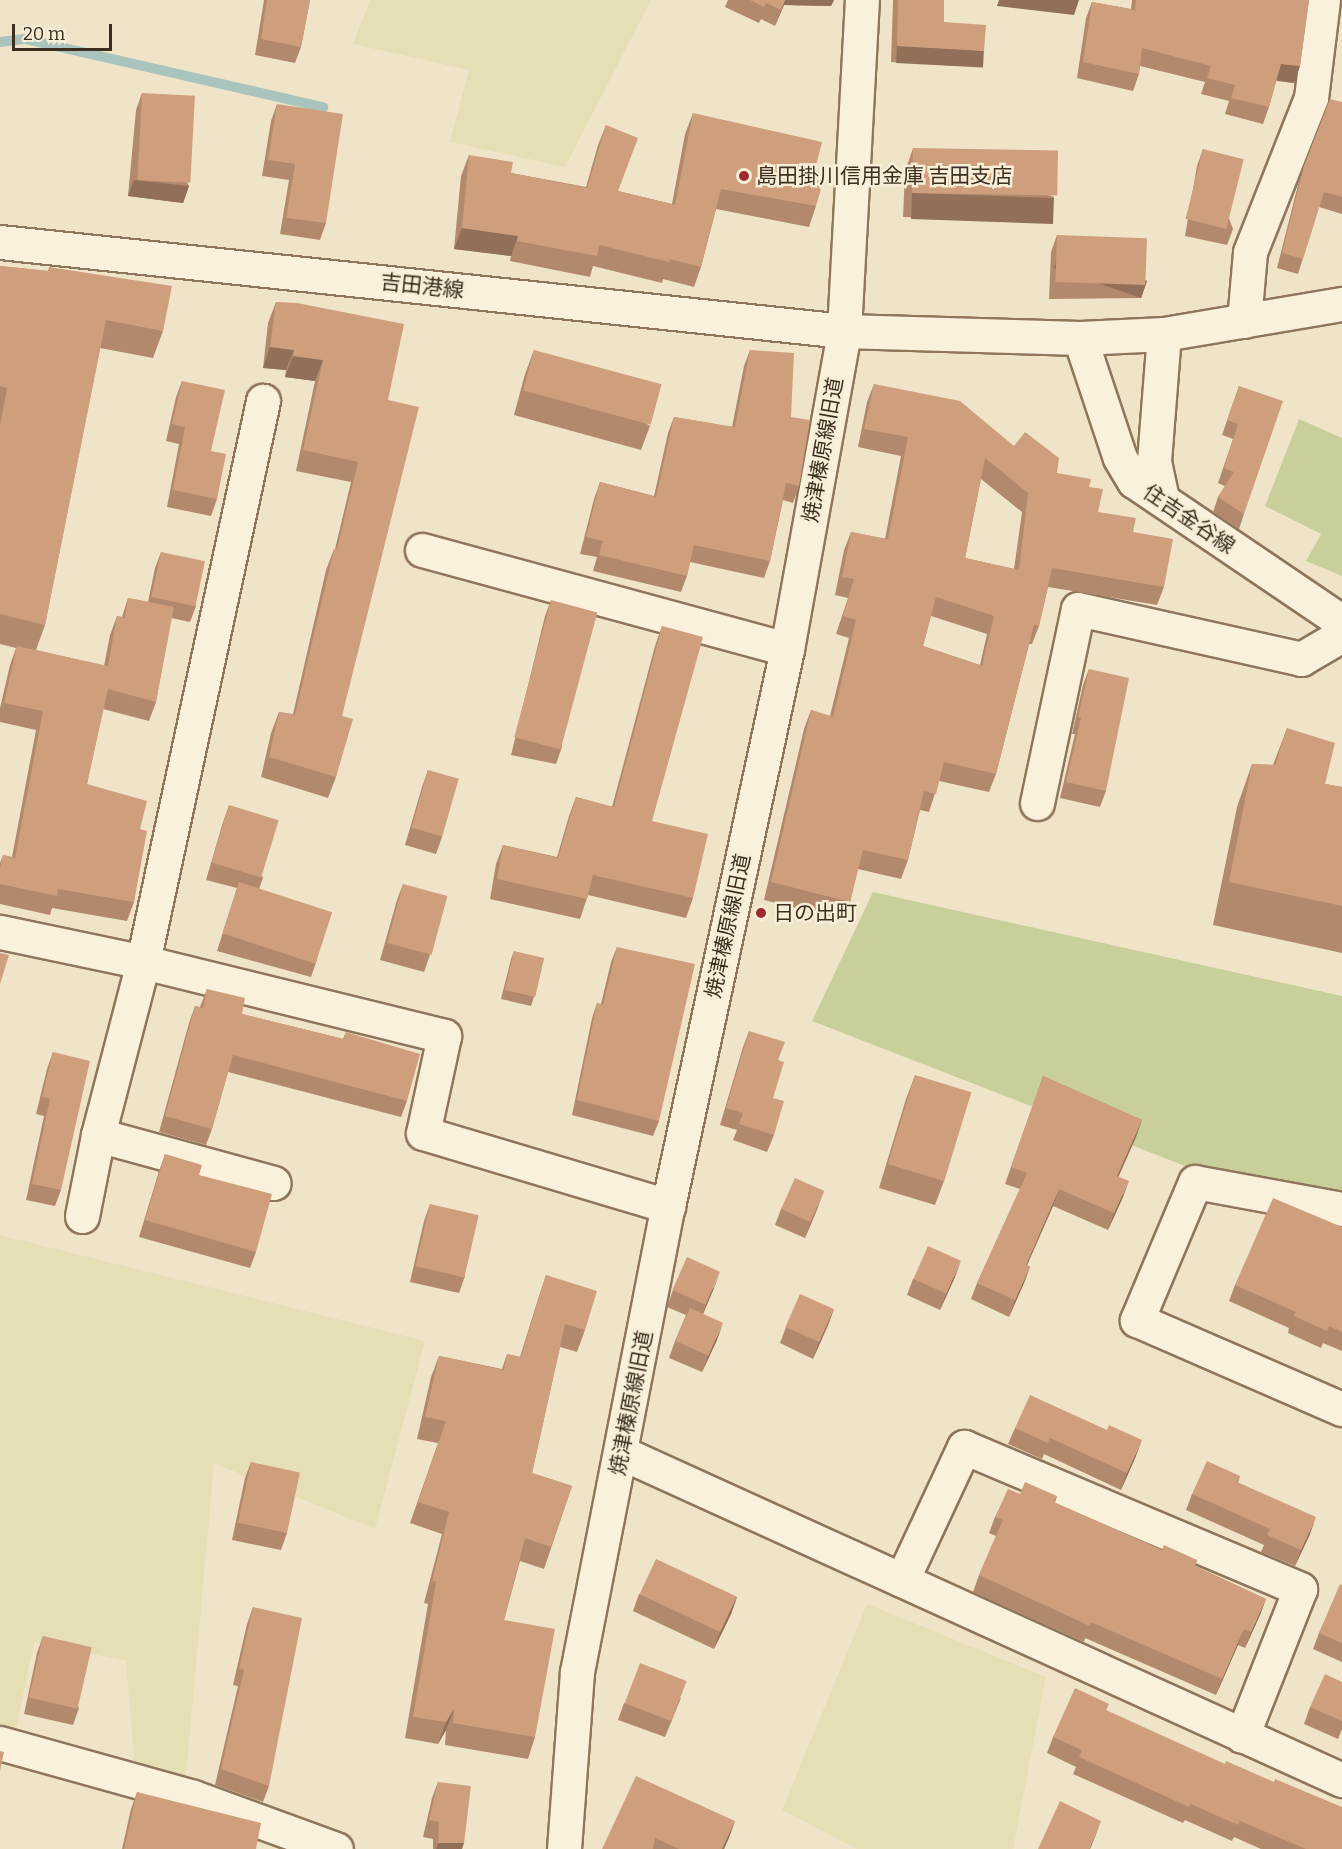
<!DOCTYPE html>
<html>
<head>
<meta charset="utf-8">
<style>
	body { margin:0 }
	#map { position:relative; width:1342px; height:1849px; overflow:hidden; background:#f0e4c8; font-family:Bitter,"Noto Sans JP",serif }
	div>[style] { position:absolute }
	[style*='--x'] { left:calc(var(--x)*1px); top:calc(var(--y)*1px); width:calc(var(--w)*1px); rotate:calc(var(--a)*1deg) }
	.farmland>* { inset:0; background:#e6deb5 }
	.green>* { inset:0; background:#c9cf9b }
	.stream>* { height:10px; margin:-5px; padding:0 5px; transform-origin:5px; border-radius:5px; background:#a9c4bc }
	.roads { filter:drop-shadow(2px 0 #8d765c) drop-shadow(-2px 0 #8d765c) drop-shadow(0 2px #8d765c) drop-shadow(0 -2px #8d765c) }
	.street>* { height:33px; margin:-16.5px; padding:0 16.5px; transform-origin:16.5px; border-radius:16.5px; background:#faf1dc }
	.secondary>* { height:33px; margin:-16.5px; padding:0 16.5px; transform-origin:16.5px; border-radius:16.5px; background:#faf1dc }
	.wall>* { inset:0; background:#b2896c }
	.shaded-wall>* { inset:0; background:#916f58; transform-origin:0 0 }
	.building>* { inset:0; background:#cf9f7d; transform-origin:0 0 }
	.dots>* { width:16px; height:16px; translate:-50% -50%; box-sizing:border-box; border:3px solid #f7eed8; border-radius:50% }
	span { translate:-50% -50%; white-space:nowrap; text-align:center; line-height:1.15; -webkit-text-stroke:5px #f7eed8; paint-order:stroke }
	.poi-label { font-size:21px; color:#3d2e20 }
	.left { translate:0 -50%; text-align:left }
	.street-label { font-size:21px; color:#3d2e20 }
	.scale { position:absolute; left:12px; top:24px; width:100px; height:27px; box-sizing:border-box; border:3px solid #3d2e20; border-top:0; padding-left:8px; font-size:18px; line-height:21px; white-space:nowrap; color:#3d2e20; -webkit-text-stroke:4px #f7eed8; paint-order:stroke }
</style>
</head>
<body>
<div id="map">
	<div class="farmland">
		<i style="clip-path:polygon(370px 0,651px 0,565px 167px,450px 142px,469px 70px,353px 44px)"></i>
		<i style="clip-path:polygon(0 1235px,425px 1341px,375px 1529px,214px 1463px,186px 1777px,135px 1773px,126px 1661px,34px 1642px,15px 1734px,0 1730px)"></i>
		<i style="clip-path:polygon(867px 1604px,1046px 1677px,1013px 1849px,857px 1849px,782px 1810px)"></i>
	</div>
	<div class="green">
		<i style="clip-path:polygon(1299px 419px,1342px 438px,1342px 576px,1306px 561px,1321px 534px,1265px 506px)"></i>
		<i style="clip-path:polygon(873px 892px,1342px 996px,1342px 1195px,1216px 1178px,812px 1021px)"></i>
	</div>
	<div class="stream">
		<i style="--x:0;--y:42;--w:25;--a:-7"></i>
		<i style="--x:25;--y:39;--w:306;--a:12.9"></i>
	</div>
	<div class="roads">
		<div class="street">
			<i style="--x:1244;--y:321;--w:69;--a:-85"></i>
			<i style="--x:1250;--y:252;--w:166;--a:-68.4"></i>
			<i style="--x:1311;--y:98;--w:99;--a:-83"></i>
			<i style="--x:422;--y:550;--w:378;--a:15.2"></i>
			<i style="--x:1037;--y:803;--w:198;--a:-78.1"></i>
			<i style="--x:1078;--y:609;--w:229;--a:12.6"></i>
			<i style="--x:1301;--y:659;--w:48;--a:-30.3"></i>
			<i style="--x:0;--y:932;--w:146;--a:11.8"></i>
			<i style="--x:143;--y:962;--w:310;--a:13.8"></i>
			<i style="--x:444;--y:1036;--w:99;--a:102.2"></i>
			<i style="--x:423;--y:1133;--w:256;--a:16.6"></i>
			<i style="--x:98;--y:1135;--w:182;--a:15.3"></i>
			<i style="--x:1342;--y:1209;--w:149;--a:-169.6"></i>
			<i style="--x:1195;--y:1182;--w:150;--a:112.8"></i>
			<i style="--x:1137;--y:1320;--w:223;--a:23.5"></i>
			<i style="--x:82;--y:1216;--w:83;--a:-78.8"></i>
			<i style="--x:98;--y:1135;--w:179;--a:-75.4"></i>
			<i style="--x:143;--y:962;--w:574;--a:-77.93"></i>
			<i style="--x:622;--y:1453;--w:791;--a:24.43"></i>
			<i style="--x:902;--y:1580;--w:147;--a:-65"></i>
			<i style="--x:964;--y:1447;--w:365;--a:22.9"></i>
			<i style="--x:1300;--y:1589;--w:158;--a:111.5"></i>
			<i style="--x:0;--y:1743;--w:200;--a:15.6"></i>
			<i style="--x:193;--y:1797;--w:152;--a:20"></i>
		</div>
		<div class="secondary">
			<i style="--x:0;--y:242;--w:849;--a:6.02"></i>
			<i style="--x:844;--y:331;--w:236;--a:1.7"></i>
			<i style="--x:1080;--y:338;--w:84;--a:-2.7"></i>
			<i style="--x:1164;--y:334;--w:181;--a:-9.6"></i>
			<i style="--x:1080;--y:338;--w:126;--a:71.6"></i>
			<i style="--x:1120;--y:458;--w:27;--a:59"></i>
			<i style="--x:1134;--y:481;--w:251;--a:34.1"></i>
			<i style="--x:1162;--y:499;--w:39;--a:-102"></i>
			<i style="--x:1154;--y:461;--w:127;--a:-85.5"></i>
			<i style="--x:564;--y:1849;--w:177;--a:-85.8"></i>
			<i style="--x:577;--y:1672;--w:475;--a:-79"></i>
			<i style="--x:668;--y:1206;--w:570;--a:-77.94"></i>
			<i style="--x:787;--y:649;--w:323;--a:-79.8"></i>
			<i style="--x:844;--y:331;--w:331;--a:-86.9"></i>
		</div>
	</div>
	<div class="wall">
		<i style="clip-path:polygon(264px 0,310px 0,301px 47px,295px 63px,255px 55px)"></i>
		<i style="clip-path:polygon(728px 0,834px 0,831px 6px,784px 5px,775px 26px,761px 19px,759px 23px,725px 7px)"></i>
		<i style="clip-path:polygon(893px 0,944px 0,944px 22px,977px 67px,891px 62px)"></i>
		<i style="clip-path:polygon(1132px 0,1309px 0,1300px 66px,1294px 83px,1276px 81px,1269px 107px,1263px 124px,1225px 114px,1229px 101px,1201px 94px,1205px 82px,1140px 66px,1139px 74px,1133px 91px,1077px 78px,1086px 18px,1092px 2px,1131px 9px)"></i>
		<i style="clip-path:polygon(142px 93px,189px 186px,183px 203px,128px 196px,136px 110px)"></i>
		<i style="clip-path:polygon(1342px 102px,1342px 214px,1319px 207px,1298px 274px,1277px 268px,1299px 181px,1304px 166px)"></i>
		<i style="clip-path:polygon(277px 104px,326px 223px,320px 240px,280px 234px,289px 180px,262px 176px,271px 121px)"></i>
		<i style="clip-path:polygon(693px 113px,813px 178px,816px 206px,809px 227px,716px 209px,701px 267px,694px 287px,663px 279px,662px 283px,593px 266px,590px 277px,510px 261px,511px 256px,454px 249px,461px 176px,469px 155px,511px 173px,586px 187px,598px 145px,606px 125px,618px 191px,672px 204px,685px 134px)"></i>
		<i style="clip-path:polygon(913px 148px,1054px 197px,1046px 221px,903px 217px,905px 172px)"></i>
		<i style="clip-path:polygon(1203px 149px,1233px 229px,1227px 245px,1185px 236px,1197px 166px)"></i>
		<i style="clip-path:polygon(1057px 235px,1147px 281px,1141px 298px,1049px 299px,1051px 252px)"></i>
		<i style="clip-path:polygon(0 266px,48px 271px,49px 267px,163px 331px,153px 358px,100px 348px,45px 625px,36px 650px,104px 666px,110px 635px,117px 616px,122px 617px,128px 598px,148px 602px,155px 568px,161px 552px,196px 606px,190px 622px,171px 618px,156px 702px,149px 721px,103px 709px,87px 784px,140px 829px,134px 902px,127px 921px,52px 908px,50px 915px,0 904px,0 863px,3px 855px,12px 857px,36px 730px,0 722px,0 708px,10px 665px,16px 648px,0 644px)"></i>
		<i style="clip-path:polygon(276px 302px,388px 400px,342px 716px,336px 777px,328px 798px,261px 777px,271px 733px,279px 712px,293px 714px,326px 570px,334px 549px,335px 549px,351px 482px,296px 471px,315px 381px,285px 377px,286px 370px,263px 368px,268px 323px)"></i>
		<i style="clip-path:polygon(534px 350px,650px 426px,641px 450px,514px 415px,525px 374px)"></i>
		<i style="clip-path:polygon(750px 350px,791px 417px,799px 486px,793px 503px,783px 500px,770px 561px,764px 578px,690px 562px,687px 576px,681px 592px,593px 571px,597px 557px,580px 554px,594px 499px,600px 482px,654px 496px,668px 433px,674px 417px,732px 427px,744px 366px)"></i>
		<i style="clip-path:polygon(182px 381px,217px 499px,211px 516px,167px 507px,179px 444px,166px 441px,176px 397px)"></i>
		<i style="clip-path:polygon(evenodd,874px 384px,1014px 446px,1057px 473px,1089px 487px,1098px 512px,1133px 532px,1164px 587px,1157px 605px,1048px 587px,1039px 626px,1032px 644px,1029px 644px,996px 774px,989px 792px,939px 781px,929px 812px,920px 810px,908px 860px,901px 879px,858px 869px,850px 902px,843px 920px,764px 900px,804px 729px,811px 710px,830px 716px,849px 638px,836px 634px,848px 598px,835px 595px,844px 550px,851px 532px,885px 539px,901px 456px,858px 447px,867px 402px,874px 384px,981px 479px,1022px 512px,1014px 569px,965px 558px,981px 479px,874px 384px,931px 616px,987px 634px,980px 665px,923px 646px,931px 616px)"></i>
		<i style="clip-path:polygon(1239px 386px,1244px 514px,1239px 529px,1213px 512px,1218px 497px,1225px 486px,1218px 483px,1233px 439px,1222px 435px)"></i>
		<i style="clip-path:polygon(551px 600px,562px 747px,556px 764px,511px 755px,545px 616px)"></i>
		<i style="clip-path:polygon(662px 626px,652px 821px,693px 898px,686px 918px,588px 895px,580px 919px,490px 899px,496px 864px,503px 845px,557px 857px,569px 816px,576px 797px,612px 807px,655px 646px)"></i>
		<i style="clip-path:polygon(1089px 669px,1106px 791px,1100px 807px,1060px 798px,1075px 734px,1072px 734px,1083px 685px)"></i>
		<i style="clip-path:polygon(1287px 728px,1325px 784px,1342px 787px,1342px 953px,1213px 925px,1237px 807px,1252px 764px,1273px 765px)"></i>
		<i style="clip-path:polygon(428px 770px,442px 837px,436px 854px,405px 845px,422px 787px)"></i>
		<i style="clip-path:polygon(229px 805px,263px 878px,259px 889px,317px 960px,311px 977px,217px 951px,237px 888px,206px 880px,223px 822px)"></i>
		<i style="clip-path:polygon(403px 884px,430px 955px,424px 972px,380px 960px,397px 900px)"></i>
		<i style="clip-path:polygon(617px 947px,659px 1121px,653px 1136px,572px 1115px,592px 1018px,597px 1003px,601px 1004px,611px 962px)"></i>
		<i style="clip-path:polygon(514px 951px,534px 997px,531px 1006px,501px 999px,511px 959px)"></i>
		<i style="clip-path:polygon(207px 989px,242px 1014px,343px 1039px,346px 1032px,407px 1101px,401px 1117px,228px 1072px,212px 1129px,206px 1145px,159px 1132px,189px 1023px,195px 1006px,200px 1007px)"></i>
		<i style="clip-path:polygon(749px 1031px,778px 1060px,773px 1098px,774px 1135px,767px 1152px,733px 1140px,737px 1130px,720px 1125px,743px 1047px)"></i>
		<i style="clip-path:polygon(53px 1052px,61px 1190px,55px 1206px,26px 1200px,44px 1116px,36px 1114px,47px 1069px)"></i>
		<i style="clip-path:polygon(915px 1075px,944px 1181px,935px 1205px,879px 1188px,906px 1099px)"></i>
		<i style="clip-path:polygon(1043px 1076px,1142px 1120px,1136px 1137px,1119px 1176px,1123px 1197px,1108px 1230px,1053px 1206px,1027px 1265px,1030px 1267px,1024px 1283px,1009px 1317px,971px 1299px,977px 1283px,1020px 1189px,1005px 1184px)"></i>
		<i style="clip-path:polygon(165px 1154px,199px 1175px,256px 1252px,250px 1268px,139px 1237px,159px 1171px)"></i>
		<i style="clip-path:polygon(430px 1204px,465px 1276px,459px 1293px,410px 1282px,424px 1221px)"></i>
		<i style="clip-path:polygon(818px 1207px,805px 1238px,775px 1225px,781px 1209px)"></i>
		<i style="clip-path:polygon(1342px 1227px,1342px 1351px,1323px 1343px,1321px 1348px,1288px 1333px,1289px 1328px,1229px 1301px,1235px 1285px)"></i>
		<i style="clip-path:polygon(546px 1275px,585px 1330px,577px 1352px,560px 1347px,532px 1473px,572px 1486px,544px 1569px,520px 1561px,504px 1620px,535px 1737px,528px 1759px,445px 1745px,446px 1730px,438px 1744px,405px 1738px,428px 1604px,424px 1603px,442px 1534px,410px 1523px,438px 1443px,417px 1439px,431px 1377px,439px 1356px,502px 1369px,507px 1354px,520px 1357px,539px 1296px)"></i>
		<i style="clip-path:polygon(955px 1277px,940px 1310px,907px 1295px,913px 1279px)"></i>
		<i style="clip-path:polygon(714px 1288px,703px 1314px,717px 1340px,702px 1372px,669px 1358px,675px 1341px,686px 1315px,667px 1307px,673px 1290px)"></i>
		<i style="clip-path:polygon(834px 1309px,828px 1325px,813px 1359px,780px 1343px,786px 1327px)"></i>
		<i style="clip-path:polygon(1015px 1428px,1136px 1456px,1121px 1490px,1044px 1454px,1042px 1459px,1008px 1444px)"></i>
		<i style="clip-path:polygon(251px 1462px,287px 1533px,281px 1550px,232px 1540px,245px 1478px)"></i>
		<i style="clip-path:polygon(1240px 1476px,1238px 1483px,1310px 1534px,1295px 1566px,1261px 1552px,1264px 1545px,1186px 1510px,1192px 1494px)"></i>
		<i style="clip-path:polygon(1020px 1494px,1057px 1496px,1055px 1503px,1162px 1550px,1197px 1560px,1195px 1566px,1266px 1599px,1260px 1615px,1245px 1648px,1238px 1645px,1216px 1695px,1085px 1638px,1084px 1642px,973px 1592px,979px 1575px,996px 1536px,989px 1533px,995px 1517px)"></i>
		<i style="clip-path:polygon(1342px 1585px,1342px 1662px,1313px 1649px,1319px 1633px)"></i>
		<i style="clip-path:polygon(639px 1594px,737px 1597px,731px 1614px,714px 1649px,633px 1611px)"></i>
		<i style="clip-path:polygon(253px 1607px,269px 1786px,263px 1802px,215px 1785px,238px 1686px,233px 1685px,247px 1624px)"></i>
		<i style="clip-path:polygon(43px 1636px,79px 1708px,73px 1725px,24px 1714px,37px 1653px)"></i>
		<i style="clip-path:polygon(1342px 1682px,1342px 1729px,1338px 1739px,1304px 1724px,1310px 1707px)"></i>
		<i style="clip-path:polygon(681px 1698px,665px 1737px,618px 1720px,624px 1703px)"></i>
		<i style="clip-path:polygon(1106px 1710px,1342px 1849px,1261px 1849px,1234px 1837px,1232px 1841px,1185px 1820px,1183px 1823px,1073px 1774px,1076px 1767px,1047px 1753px,1053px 1737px)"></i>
		<i style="clip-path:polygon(438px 1782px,462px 1849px,433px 1849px,433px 1839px,423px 1837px,432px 1798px)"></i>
		<i style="clip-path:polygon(137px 1792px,256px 1849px,122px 1849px,131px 1809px)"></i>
		<i style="clip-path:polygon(735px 1821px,724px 1849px,602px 1849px)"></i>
	</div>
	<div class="shaded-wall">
		<i style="clip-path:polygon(785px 0,834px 0,831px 6px,784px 5px,775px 26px)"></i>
		<i style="clip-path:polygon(999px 0,1079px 0,1074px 15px,997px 6px)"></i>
		<i style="left:897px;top:46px;width:87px;height:17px;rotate:3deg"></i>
		<i style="clip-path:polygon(1281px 64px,1300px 66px,1294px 83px,1274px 80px)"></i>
		<i style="clip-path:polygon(134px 180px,189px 186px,183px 203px,128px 196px)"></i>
		<i style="left:912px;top:193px;width:142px;height:26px;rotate:2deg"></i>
		<i style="clip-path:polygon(462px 228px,518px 236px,511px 256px,454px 249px)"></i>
		<i style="left:1147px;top:281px;width:18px;height:92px;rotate:109deg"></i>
		<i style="clip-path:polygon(270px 347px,294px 350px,286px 370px,263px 368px)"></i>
		<i style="clip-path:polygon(293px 356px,323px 360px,315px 381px,285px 377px)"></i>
		<i style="clip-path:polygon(1142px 1120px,1136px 1137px,1111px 1192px,1117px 1176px)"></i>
		<i style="clip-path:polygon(1129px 1181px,1123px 1197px,1108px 1230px,1114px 1213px)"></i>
		<i style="clip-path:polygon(1059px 1189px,1053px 1206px,1020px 1281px,1026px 1265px)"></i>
		<i style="clip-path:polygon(824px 1191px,818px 1207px,805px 1238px,811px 1222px)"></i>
		<i style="clip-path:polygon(961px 1261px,955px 1277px,940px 1310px,946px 1294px)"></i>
		<i style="clip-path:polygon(1030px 1267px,1024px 1283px,1009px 1317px,1015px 1300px)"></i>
		<i style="clip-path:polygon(720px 1272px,714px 1288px,700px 1321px,706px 1305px)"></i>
		<i style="clip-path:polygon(834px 1309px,828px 1325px,813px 1359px,819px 1342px)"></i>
		<i style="clip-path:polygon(723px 1323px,717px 1340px,702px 1372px,708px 1356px)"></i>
		<i style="clip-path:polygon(1142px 1440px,1136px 1456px,1121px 1490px,1127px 1473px)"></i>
		<i style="clip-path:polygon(1316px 1517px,1310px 1534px,1295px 1566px,1301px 1550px)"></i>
		<i style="clip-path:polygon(737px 1597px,731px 1614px,714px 1649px,720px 1632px)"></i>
		<i style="clip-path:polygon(1266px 1599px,1260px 1615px,1245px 1648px,1251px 1632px)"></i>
		<i style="clip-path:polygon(1244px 1629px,1238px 1645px,1216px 1695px,1222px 1679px)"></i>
		<i style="clip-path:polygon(454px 1709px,446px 1730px,438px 1744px,446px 1722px)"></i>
		<i style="clip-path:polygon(735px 1821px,729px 1838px,724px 1849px,722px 1849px)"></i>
		<i style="clip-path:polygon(1101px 1821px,1095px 1837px,1090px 1849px,1089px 1849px)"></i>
		<i style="clip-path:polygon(438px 1843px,464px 1843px,462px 1849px,436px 1849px)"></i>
	</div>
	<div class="building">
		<i style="clip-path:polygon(267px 0,310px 0,301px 47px,261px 39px)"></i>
		<i style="clip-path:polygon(750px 0,785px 0,781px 10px,766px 3px,764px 7px)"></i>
		<i style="clip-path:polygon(898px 0,944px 0,944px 22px,986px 25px,984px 51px,897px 46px)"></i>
		<i style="clip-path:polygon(1136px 0,1309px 0,1300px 66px,1281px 64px,1269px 107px,1231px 98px,1235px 85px,1207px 78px,1211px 66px,1142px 48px,1139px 74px,1083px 62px,1092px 2px,1135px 10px)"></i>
		<i style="left:142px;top:93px;width:53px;height:87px;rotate:3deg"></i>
		<i style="clip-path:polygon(1330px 99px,1342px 102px,1342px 197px,1324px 192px,1303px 259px,1282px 253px,1304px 166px)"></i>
		<i style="clip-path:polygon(277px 104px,343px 114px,326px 223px,286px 218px,295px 164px,268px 160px)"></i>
		<i style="clip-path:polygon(693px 113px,822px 142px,813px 178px,823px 182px,816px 206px,721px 189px,701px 267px,670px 259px,669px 262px,599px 245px,597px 256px,517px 241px,518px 236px,462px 228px,469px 155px,513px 162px,511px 173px,587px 188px,606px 125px,638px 138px,618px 191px,675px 205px)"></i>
		<i style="left:913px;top:148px;width:145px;height:45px;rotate:1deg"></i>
		<i style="left:1203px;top:149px;width:42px;height:72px;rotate:14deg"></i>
		<i style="left:1057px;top:235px;width:90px;height:47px;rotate:2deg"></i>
		<i style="clip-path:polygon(0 266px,49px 271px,49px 267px,172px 286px,163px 331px,106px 320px,45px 625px,0 614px,0 426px,7px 388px,0 386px)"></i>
		<i style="clip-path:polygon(276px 302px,297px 303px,404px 324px,388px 400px,419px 407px,342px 716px,353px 719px,336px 777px,269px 757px,279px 712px,295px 715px,334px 549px,337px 549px,358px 462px,303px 450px,323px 360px,293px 356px,294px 350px,270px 347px)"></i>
		<i style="left:534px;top:350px;width:132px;height:42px;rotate:15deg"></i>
		<i style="clip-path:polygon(750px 350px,794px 353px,791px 417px,810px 420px,799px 486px,786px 483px,770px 561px,694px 545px,687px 576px,599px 555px,603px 541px,586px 537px,600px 482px,656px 497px,674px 417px,735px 427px)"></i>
		<i style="clip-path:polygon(182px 381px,225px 390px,211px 451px,226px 454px,217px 499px,173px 490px,185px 427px,172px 424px)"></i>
		<i style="clip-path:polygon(evenodd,874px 384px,960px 401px,1014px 446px,1025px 432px,1059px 458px,1057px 473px,1091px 479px,1089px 487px,1103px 489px,1098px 512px,1136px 518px,1133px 532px,1173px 539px,1164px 587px,1052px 568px,1039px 626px,1034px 625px,996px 774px,944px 762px,936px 794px,924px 791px,908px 860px,863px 850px,850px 902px,771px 882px,811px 710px,833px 717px,856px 620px,843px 616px,854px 579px,842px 577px,851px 532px,888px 539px,908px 437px,864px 429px,874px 384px,985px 458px,1028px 493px,1019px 570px,965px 558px,985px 458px,874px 384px,936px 597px,994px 616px,982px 666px,923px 646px,936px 597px)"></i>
		<i style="clip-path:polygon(1239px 386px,1283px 401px,1244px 514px,1218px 497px,1234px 472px,1224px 468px,1238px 424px,1227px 420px)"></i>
		<i style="left:161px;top:552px;width:45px;height:46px;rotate:12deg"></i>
		<i style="clip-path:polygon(128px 598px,174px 607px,156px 702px,108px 689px,87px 784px,147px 801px,140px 829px,147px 831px,134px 902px,58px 889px,57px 896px,0 884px,0 868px,3px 855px,15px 858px,43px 711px,4px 703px,17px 646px,108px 666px,117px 616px,125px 618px)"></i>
		<i style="left:551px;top:600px;width:48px;height:142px;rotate:15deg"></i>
		<i style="clip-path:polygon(662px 626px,703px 637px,652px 821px,708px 834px,693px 898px,593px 875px,587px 899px,497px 879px,503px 845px,558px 858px,576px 797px,614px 807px)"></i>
		<i style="clip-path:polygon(1089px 669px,1129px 678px,1106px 791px,1066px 782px,1081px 718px,1078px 717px)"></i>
		<i style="clip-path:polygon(1287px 728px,1335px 743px,1325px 784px,1342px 787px,1342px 906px,1229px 882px,1252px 764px,1275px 765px)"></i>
		<i style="left:428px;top:770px;width:32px;height:60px;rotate:16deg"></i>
		<i style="left:229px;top:805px;width:52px;height:60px;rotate:17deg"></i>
		<i style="left:239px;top:882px;width:98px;height:54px;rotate:18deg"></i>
		<i style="left:403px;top:884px;width:46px;height:61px;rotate:15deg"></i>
		<i style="clip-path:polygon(617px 947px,695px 964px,659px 1121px,577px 1100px,597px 1003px,603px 1005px)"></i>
		<i style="left:514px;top:951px;width:31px;height:40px;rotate:13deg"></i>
		<i style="clip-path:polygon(0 953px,9px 955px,0 984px)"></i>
		<i style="clip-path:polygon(207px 989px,245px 998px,242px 1014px,344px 1039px,346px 1032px,420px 1054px,407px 1101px,233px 1055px,212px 1129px,165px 1116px,195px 1006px,203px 1008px)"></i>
		<i style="clip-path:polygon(749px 1031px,785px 1042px,778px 1060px,784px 1062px,773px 1098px,784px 1101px,774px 1135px,739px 1124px,743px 1113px,726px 1108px)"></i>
		<i style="clip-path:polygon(53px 1052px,90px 1061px,61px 1190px,32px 1184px,50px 1099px,42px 1097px)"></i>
		<i style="left:915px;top:1075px;width:59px;height:93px;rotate:17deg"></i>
		<i style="clip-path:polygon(1043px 1076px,1142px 1120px,1117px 1176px,1129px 1181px,1114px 1213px,1059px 1189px,1026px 1265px,1030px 1267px,1015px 1300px,977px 1283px,1027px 1173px,1011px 1167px)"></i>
		<i style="clip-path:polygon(165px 1154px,202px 1165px,199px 1175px,272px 1194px,256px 1252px,145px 1220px)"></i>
		<i style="left:795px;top:1178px;width:32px;height:34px;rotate:24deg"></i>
		<i style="clip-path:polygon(1273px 1198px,1342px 1227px,1342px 1332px,1329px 1326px,1327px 1331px,1294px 1316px,1296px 1312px,1235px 1285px)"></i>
		<i style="left:430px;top:1204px;width:50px;height:64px;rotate:13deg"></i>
		<i style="left:928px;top:1246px;width:36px;height:36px;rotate:24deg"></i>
		<i style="left:687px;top:1257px;width:36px;height:36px;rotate:24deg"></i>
		<i style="clip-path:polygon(546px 1275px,597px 1291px,585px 1330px,565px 1324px,532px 1473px,572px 1486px,551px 1547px,525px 1538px,504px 1620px,555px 1629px,535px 1737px,453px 1723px,454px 1709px,446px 1722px,413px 1717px,436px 1582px,432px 1581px,449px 1512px,418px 1502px,446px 1421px,425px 1417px,439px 1356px,504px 1370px,507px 1354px,521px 1357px)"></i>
		<i style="left:800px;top:1294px;width:37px;height:36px;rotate:24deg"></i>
		<i style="left:690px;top:1308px;width:36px;height:36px;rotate:24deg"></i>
		<i style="clip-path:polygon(1030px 1395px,1107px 1430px,1109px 1425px,1142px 1440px,1127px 1473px,1050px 1438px,1048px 1443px,1015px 1428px)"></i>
		<i style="clip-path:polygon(1207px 1461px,1240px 1476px,1237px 1482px,1316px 1517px,1301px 1550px,1267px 1535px,1270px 1529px,1192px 1494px)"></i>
		<i style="left:251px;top:1462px;width:50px;height:62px;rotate:12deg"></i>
		<i style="clip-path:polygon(1025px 1482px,1057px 1496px,1054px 1502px,1162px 1550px,1164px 1545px,1197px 1560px,1195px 1566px,1266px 1599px,1251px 1632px,1244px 1629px,1222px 1679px,1091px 1622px,1090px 1626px,979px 1575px,1003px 1520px,995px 1517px,1008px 1489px,1020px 1494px)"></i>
		<i style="left:656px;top:1559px;width:89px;height:39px;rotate:25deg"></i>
		<i style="clip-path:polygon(1340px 1584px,1342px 1585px,1342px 1643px,1319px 1633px)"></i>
		<i style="clip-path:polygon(253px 1607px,302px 1618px,269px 1786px,221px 1769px,244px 1670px,239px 1669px)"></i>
		<i style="left:43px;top:1636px;width:50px;height:63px;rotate:13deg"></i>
		<i style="left:640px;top:1663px;width:50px;height:43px;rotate:21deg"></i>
		<i style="clip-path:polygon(1325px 1674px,1342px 1682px,1342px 1721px,1310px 1707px)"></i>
		<i style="clip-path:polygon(1075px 1688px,1109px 1704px,1106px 1710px,1225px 1764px,1226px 1761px,1274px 1782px,1275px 1779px,1342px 1807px,1342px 1849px,1306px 1849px,1240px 1821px,1238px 1825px,1191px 1804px,1189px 1807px,1079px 1757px,1082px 1750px,1053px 1737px)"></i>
		<i style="clip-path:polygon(0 1751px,4px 1752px,0 1771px)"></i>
		<i style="clip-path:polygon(636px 1776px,735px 1821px,722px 1849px,679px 1849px,655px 1838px,653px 1849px,602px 1849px)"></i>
		<i style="clip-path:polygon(438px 1782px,471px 1786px,464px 1843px,438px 1843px,439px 1822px,429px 1820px)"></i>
		<i style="clip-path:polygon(137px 1792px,261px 1823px,256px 1849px,124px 1849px)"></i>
		<i style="clip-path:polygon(1060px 1801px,1101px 1821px,1089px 1849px,1038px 1849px)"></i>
	</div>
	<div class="dots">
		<i style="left:744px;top:176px;background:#9e2a2b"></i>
		<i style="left:761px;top:913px;background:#9e2a2b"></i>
	</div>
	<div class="poi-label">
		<span class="left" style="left:756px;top:176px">島田掛川信用金庫 吉田支店</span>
		<span class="left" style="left:773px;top:913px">日の出町</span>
	</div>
	<div class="street-label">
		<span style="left:422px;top:286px;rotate:6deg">吉田港線</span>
		<span style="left:823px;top:450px;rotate:-80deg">焼津榛原線旧道</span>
		<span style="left:1189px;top:519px;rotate:34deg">住吉金谷線</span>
		<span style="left:728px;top:926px;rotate:-78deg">焼津榛原線旧道</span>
		<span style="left:631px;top:1403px;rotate:-79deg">焼津榛原線旧道</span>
	</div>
	<div class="scale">20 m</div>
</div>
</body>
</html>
